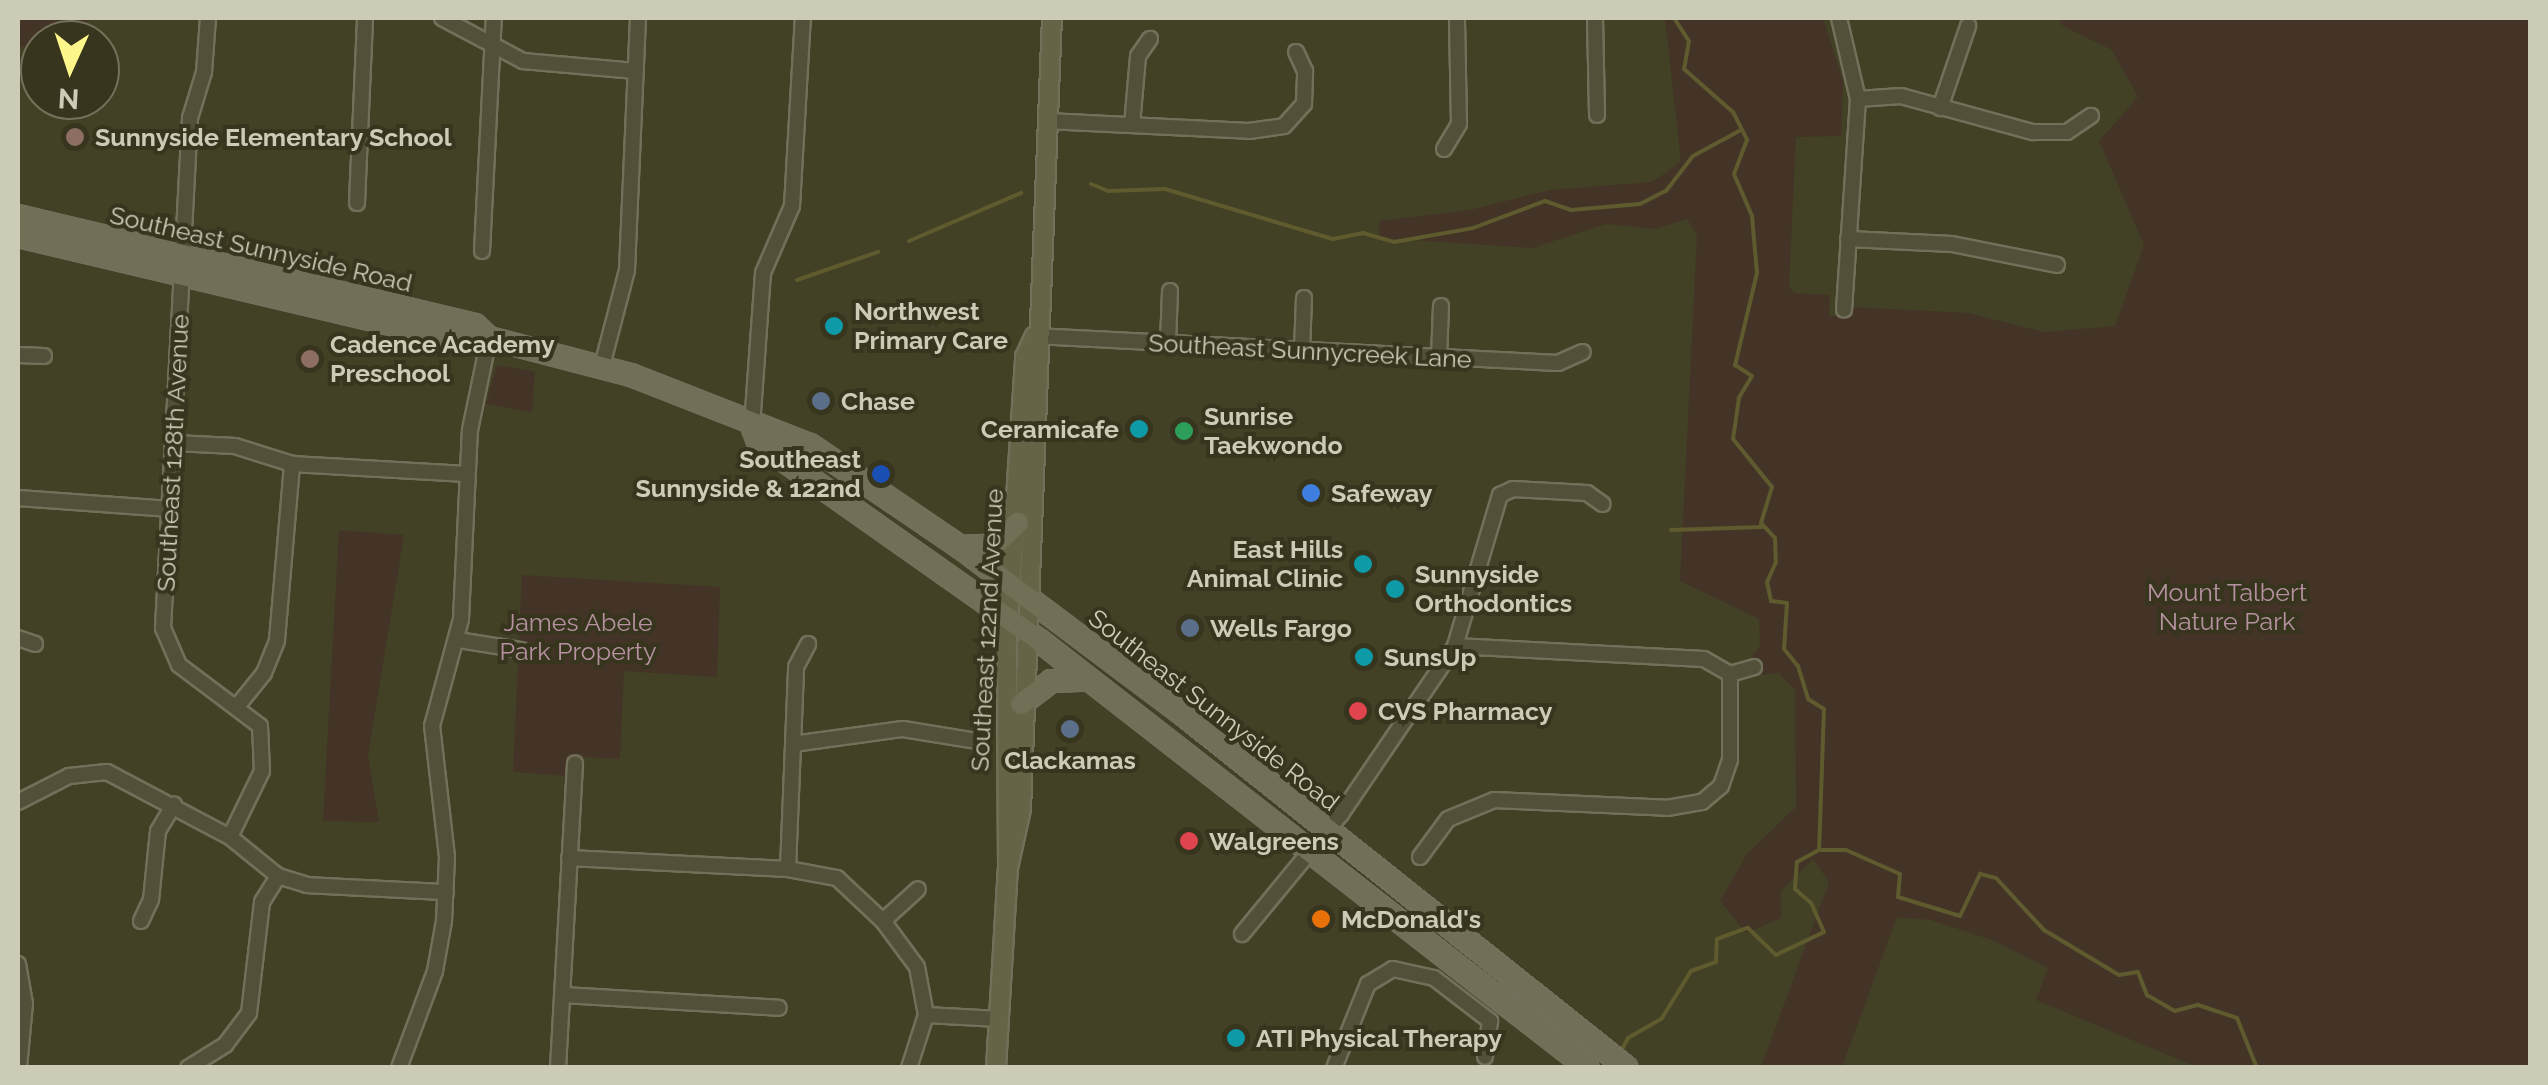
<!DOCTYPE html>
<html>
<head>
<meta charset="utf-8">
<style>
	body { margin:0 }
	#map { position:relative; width:2548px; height:1085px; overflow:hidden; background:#424025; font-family:Raleway,sans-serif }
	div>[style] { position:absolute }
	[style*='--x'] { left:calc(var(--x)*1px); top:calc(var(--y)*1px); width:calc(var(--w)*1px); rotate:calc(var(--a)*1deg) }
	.green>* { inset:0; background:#433427 }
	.stream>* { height:4px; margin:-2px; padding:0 2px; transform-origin:2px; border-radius:2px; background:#5f5b2f }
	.roads { filter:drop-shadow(2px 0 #72705a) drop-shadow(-2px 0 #72705a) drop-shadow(0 2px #72705a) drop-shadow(0 -2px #72705a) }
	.street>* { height:14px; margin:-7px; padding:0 7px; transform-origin:7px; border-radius:7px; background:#525039 }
	.secondary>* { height:18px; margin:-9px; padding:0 9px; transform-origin:9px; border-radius:9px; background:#656447 }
	.primary>* { height:20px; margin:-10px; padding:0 10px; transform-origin:10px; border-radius:10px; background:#726f57 }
	.dots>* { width:28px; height:28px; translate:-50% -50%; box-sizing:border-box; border:5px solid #37351e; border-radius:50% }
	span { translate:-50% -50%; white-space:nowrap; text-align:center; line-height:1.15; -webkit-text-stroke:8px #37351e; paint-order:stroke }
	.poi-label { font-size:25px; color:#cccbb6; font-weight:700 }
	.left { translate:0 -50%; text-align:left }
	.right { translate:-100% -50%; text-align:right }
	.street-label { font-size:25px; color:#cccbb6 }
	.park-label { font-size:25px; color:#b692a1 }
	.frame { position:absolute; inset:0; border:20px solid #cccbb6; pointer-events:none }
	.north { position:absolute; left:20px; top:20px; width:100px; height:100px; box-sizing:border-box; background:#37351e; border:2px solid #73715b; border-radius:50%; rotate:183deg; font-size:28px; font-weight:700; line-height:40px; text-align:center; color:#cccbb6 }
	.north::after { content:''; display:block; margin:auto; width:35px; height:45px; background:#fcf68b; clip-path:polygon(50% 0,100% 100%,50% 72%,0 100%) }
</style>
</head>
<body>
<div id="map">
	<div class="green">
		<i style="clip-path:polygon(18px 18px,87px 18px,91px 40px,18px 47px)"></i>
		<i style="clip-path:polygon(1665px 18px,1823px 18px,1843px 81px,1841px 136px,1796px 137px,1789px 285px,1794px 293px,1830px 295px,1829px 316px,1850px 317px,1851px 307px,1968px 313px,2044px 332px,2115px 326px,2144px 245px,2099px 141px,2138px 97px,2112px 50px,2063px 26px,2059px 18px,2530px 18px,2530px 1067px,2197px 1067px,2036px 1000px,2048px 968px,1992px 940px,1931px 920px,1897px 917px,1842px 1067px,1761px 1067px,1829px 882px,1813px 859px,1781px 891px,1781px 918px,1746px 933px,1720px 901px,1747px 854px,1796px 807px,1795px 690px,1779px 673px,1758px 675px,1752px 656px,1760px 646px,1759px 619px,1680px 581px,1697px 235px,1687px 219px,1655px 229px,1606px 224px,1532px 248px,1379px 238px,1379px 221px,1470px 210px,1550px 190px,1652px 182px,1681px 162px)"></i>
		<i style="clip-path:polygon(497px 365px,535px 372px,532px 412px,486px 404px)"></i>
		<i style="clip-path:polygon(339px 530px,404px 535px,368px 755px,379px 822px,323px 821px)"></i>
		<i style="clip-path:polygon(522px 575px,720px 587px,717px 677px,624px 671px,620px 759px,584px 757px,583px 777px,513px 772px)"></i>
	</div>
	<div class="stream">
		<i style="--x:1674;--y:18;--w:27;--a:57"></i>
		<i style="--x:1689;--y:41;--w:28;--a:100"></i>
		<i style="--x:1684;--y:69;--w:65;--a:41.3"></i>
		<i style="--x:1733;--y:112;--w:31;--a:63"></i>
		<i style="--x:1747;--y:140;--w:36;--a:111"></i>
		<i style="--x:1734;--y:174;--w:46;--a:66.8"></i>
		<i style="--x:1752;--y:216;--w:57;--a:85"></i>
		<i style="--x:1757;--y:273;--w:95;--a:103.4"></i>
		<i style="--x:1735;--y:365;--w:20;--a:33"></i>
		<i style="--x:1752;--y:376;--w:26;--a:121"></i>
		<i style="--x:1739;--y:398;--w:41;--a:98.3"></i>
		<i style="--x:1733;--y:439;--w:62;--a:50.9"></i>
		<i style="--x:1772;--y:487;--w:38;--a:107"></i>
		<i style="--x:1761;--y:523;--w:21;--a:47"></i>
		<i style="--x:1775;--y:538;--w:24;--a:88"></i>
		<i style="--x:1776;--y:562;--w:22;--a:114"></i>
		<i style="--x:1767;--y:582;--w:19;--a:78"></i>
		<i style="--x:1771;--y:601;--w:16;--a:7"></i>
		<i style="--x:1787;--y:603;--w:46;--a:93.7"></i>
		<i style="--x:1784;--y:649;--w:22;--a:51"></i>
		<i style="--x:1798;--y:666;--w:34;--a:73"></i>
		<i style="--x:1808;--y:699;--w:19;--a:32"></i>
		<i style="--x:1824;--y:709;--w:141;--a:92"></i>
		<i style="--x:1091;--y:184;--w:18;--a:22"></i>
		<i style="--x:1108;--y:191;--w:57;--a:-2"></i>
		<i style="--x:1165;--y:189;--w:175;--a:16.6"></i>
		<i style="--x:1333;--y:239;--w:31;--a:-11"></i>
		<i style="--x:1363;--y:233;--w:32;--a:16"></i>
		<i style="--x:1394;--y:242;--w:80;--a:-10"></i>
		<i style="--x:1473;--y:228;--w:77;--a:-20.6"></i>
		<i style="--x:1545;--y:201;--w:28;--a:19"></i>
		<i style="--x:1571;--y:210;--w:69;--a:-5"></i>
		<i style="--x:1640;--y:204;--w:29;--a:-27"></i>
		<i style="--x:1666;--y:191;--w:44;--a:-52.4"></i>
		<i style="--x:1693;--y:156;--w:55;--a:-28.4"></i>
		<i style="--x:909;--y:241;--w:122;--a:-23.2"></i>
		<i style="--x:797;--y:280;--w:86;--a:-19.1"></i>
		<i style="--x:1671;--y:530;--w:91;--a:-1.9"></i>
		<i style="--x:1619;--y:1055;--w:19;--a:-62"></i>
		<i style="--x:1628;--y:1038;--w:39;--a:-30"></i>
		<i style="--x:1662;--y:1018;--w:55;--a:-58.3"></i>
		<i style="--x:1691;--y:971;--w:27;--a:-20"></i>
		<i style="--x:1716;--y:962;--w:23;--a:-88"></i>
		<i style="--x:1717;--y:939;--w:33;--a:-20"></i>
		<i style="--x:1748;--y:928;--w:39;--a:44"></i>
		<i style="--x:1776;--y:955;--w:53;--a:-25.6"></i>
		<i style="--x:1824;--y:932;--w:32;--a:-114"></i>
		<i style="--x:1811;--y:903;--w:21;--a:-139"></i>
		<i style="--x:1795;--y:889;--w:27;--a:-86"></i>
		<i style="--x:1797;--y:862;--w:25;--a:-29"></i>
		<i style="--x:1819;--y:850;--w:27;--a:0"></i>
		<i style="--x:1846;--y:850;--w:59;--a:24"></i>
		<i style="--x:1900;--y:874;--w:23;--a:95"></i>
		<i style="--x:1898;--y:897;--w:65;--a:17"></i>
		<i style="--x:1960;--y:916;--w:47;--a:-64.5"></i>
		<i style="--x:1980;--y:874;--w:16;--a:14"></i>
		<i style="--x:1996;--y:878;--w:71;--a:47.3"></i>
		<i style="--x:2044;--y:930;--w:87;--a:31"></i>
		<i style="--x:2119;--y:975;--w:19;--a:-9"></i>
		<i style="--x:2138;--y:972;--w:25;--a:69"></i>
		<i style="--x:2147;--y:995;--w:32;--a:30"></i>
		<i style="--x:2175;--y:1011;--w:24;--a:-15"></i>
		<i style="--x:2198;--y:1005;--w:41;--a:18.4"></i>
		<i style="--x:2237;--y:1018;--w:54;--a:68.2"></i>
		<i style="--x:2482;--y:1068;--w:30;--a:0"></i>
	</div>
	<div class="roads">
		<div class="street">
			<i style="--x:208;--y:18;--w:54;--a:94.2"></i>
			<i style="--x:204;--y:72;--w:48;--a:106.9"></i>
			<i style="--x:190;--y:118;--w:511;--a:93.03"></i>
			<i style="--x:163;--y:628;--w:40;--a:66.6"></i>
			<i style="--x:179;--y:665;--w:101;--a:37"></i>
			<i style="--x:260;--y:726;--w:45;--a:87.5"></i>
			<i style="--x:262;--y:771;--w:73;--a:115.9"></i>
			<i style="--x:442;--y:18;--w:92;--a:28"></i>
			<i style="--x:523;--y:61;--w:113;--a:5.1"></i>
			<i style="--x:1595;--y:18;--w:97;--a:88.8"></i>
			<i style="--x:1839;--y:18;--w:83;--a:76.8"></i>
			<i style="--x:1858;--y:99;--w:211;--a:93.8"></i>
			<i style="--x:1858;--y:99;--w:43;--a:-4"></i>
			<i style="--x:1901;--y:96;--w:137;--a:15.3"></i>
			<i style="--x:2033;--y:132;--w:34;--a:0"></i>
			<i style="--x:2067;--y:132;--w:29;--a:-34"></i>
			<i style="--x:1940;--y:108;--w:87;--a:-71.1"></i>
			<i style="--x:1047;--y:121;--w:202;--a:2.8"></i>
			<i style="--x:1249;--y:131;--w:35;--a:-8"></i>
			<i style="--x:1284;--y:126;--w:30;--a:-48"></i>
			<i style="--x:1304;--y:104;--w:33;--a:-88"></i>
			<i style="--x:1305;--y:71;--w:21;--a:-115"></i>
			<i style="--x:1132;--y:125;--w:69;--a:-85"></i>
			<i style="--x:1138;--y:56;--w:21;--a:-55"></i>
			<i style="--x:1444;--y:149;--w:29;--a:-59"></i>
			<i style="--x:1459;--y:124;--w:106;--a:-91.1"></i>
			<i style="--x:357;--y:203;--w:185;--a:-87.5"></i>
			<i style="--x:1848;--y:239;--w:104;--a:2.8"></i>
			<i style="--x:1952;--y:244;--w:107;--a:11.3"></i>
			<i style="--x:482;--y:251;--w:233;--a:-87.1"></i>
			<i style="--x:1035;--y:336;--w:524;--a:2.96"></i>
			<i style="--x:1558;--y:363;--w:27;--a:-24"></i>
			<i style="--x:1168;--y:343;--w:52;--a:-87.8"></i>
			<i style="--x:1302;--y:350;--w:52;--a:-87.8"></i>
			<i style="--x:18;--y:355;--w:26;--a:2"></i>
			<i style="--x:1439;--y:358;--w:52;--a:-87.8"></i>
			<i style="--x:602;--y:366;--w:99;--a:-75.4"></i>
			<i style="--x:627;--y:270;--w:252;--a:-87.5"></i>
			<i style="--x:752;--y:426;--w:153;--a:-85.9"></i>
			<i style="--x:763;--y:273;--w:73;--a:-66.6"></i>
			<i style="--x:792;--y:206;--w:188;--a:-86.7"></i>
			<i style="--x:174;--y:443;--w:61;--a:2.8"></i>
			<i style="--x:235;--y:446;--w:60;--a:17.5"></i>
			<i style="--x:292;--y:464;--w:175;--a:3.3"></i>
			<i style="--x:18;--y:498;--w:153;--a:4.1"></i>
			<i style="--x:18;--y:638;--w:18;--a:19"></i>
			<i style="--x:458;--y:640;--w:64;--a:9"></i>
			<i style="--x:1455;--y:646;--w:249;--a:3"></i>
			<i style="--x:1704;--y:659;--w:30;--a:30"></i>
			<i style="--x:1730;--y:674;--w:25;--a:-16"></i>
			<i style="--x:239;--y:704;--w:40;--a:-51"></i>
			<i style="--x:264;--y:673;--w:35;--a:-68"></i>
			<i style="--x:277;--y:640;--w:177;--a:-85.1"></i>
			<i style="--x:793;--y:744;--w:111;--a:-7.8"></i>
			<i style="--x:903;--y:729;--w:74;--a:9.3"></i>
			<i style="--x:18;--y:802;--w:57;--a:-27"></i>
			<i style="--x:69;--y:776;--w:38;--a:-6"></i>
			<i style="--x:107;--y:772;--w:139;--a:27.9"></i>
			<i style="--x:230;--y:837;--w:62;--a:39.1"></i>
			<i style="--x:278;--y:876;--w:30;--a:17"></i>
			<i style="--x:307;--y:885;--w:139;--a:2.9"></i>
			<i style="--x:1420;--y:857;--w:47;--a:-53.6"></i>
			<i style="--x:1448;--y:819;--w:50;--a:-22.4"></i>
			<i style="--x:1494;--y:800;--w:173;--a:2.6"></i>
			<i style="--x:1667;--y:808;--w:36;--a:-10"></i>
			<i style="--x:1702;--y:802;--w:25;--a:-40"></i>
			<i style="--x:1721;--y:786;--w:28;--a:-71"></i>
			<i style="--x:1730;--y:760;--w:86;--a:-90"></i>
			<i style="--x:569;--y:858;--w:219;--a:2.9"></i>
			<i style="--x:788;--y:869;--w:50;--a:10.4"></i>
			<i style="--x:837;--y:878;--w:63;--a:43.1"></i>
			<i style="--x:883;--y:921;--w:57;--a:53.5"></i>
			<i style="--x:917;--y:967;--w:49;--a:79.4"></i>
			<i style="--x:926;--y:1015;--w:56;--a:107.8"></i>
			<i style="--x:788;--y:869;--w:202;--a:-87.7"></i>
			<i style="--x:796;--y:667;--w:26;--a:-62"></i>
			<i style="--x:141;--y:921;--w:23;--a:-65"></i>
			<i style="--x:151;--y:900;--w:69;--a:-84.2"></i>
			<i style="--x:158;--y:831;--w:31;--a:-59"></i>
			<i style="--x:883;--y:921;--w:47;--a:-42.4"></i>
			<i style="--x:1242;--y:934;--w:156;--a:-50.5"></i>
			<i style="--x:1341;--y:814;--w:203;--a:-55.8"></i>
			<i style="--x:1455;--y:646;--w:158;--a:-73.4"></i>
			<i style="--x:1500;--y:495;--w:14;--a:-25"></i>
			<i style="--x:1513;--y:489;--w:74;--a:3.1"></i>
			<i style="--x:1587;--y:493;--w:19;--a:35"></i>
			<i style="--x:18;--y:964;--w:40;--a:80"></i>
			<i style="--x:25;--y:1003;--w:65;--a:95.3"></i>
			<i style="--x:563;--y:995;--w:216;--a:3.4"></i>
			<i style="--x:926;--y:1015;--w:73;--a:3.1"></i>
			<i style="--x:188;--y:1068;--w:44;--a:-31.9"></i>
			<i style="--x:225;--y:1045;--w:40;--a:-53"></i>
			<i style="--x:249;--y:1013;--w:112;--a:-83.3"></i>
			<i style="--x:262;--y:902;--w:31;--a:-58"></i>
			<i style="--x:399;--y:1068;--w:103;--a:-69.6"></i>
			<i style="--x:435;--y:971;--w:51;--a:-79.8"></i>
			<i style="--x:444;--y:921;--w:64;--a:-87.3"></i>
			<i style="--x:447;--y:857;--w:132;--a:-96.5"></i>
			<i style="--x:432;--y:726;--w:111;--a:-74.8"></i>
			<i style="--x:461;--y:619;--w:189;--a:-87.3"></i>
			<i style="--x:470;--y:430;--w:94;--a:-78.3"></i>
			<i style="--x:558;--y:1068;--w:305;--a:-86.8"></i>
			<i style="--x:1334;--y:1068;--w:91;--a:-68"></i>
			<i style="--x:1368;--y:984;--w:29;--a:-31"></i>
			<i style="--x:1393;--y:969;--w:42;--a:12.4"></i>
			<i style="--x:1434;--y:978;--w:71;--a:37.5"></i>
			<i style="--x:1490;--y:1021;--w:36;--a:98"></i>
		</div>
		<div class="secondary">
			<i style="--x:1008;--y:866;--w:228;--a:-90.3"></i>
			<i style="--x:1007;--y:638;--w:282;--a:-86.3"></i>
			<i style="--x:1025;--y:357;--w:23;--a:-65"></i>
			<i style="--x:996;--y:1068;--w:200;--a:-86.6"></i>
			<i style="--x:1008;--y:868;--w:60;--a:-77.6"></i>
			<i style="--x:1021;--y:809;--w:792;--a:-87.76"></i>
		</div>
		<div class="primary">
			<i style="--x:18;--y:216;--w:470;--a:13.4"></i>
			<i style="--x:475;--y:325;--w:19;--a:43"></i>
			<i style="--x:489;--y:338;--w:147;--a:14.6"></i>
			<i style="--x:631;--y:375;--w:192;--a:21.4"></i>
			<i style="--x:810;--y:445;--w:181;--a:34.2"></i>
			<i style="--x:960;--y:547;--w:275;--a:36.9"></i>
			<i style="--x:1180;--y:712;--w:571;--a:38.53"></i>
			<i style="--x:18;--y:236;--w:464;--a:13.3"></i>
			<i style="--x:470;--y:343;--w:20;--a:-15"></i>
			<i style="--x:752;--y:426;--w:17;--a:69"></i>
			<i style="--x:758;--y:442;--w:345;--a:35.2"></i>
			<i style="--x:1040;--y:641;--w:695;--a:37.93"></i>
			<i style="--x:960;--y:547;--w:35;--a:-3"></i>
			<i style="--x:995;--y:545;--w:32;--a:-44"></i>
			<i style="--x:1021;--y:704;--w:38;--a:-37"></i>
			<i style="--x:1051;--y:681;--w:36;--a:-2"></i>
		</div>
	</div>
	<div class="dots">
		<i style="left:75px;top:137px;background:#8d6e63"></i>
		<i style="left:834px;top:326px;background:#0f9aa8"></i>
		<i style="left:310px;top:359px;background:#8d6e63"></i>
		<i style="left:821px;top:401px;background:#5c6f8a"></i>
		<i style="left:1139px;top:429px;background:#0f9aa8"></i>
		<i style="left:1184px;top:431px;background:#2e9e5b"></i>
		<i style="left:881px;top:474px;background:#1a4fb4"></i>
		<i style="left:1311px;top:493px;background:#3f7fe0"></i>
		<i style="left:1363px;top:564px;background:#0f9aa8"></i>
		<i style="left:1395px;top:589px;background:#0f9aa8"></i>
		<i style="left:1190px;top:628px;background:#5c6f8a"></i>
		<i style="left:1364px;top:657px;background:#0f9aa8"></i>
		<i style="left:1358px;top:711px;background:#e0444e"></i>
		<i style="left:1070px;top:729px;background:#5c6f8a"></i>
		<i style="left:1189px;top:841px;background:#e0444e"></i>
		<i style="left:1321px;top:919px;background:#e8710a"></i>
		<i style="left:1236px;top:1038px;background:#0f9aa8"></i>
	</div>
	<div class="poi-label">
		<span class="left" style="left:95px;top:137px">Sunnyside Elementary School</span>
		<span class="left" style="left:854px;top:326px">Northwest<br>Primary Care</span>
		<span class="left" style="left:330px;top:359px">Cadence Academy<br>Preschool</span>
		<span class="left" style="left:841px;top:401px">Chase</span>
		<span class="left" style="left:1204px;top:431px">Sunrise<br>Taekwondo</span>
		<span class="right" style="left:1119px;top:429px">Ceramicafe</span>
		<span class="right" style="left:861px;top:474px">Southeast<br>Sunnyside &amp; 122nd</span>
		<span class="left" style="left:1331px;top:493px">Safeway</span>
		<span class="right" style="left:1343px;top:564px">East Hills<br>Animal Clinic</span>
		<span class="left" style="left:1415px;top:589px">Sunnyside<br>Orthodontics</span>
		<span class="left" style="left:1210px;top:628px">Wells Fargo</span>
		<span class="left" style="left:1384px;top:657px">SunsUp</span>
		<span class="left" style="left:1378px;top:711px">CVS Pharmacy</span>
		<span style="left:1070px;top:760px">Clackamas</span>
		<span class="left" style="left:1209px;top:841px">Walgreens</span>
		<span class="left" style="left:1341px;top:919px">McDonald's</span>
		<span class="left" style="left:1256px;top:1038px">ATI Physical Therapy</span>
	</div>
	<div class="street-label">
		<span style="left:261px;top:249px;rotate:13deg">Southeast Sunnyside Road</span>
		<span style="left:1310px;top:351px;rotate:3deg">Southeast Sunnycreek Lane</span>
		<span style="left:173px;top:453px;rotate:-87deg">Southeast 128th Avenue</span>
		<span style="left:987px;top:630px;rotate:-87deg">Southeast 122nd Avenue</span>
		<span style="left:1214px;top:710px;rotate:38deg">Southeast Sunnyside Road</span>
	</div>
	<div class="park-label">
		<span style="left:2227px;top:607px">Mount Talbert<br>Nature Park</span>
		<span style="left:578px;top:637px">James Abele<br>Park Property</span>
	</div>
	<div class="frame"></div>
	<div class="north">N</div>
</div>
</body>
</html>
